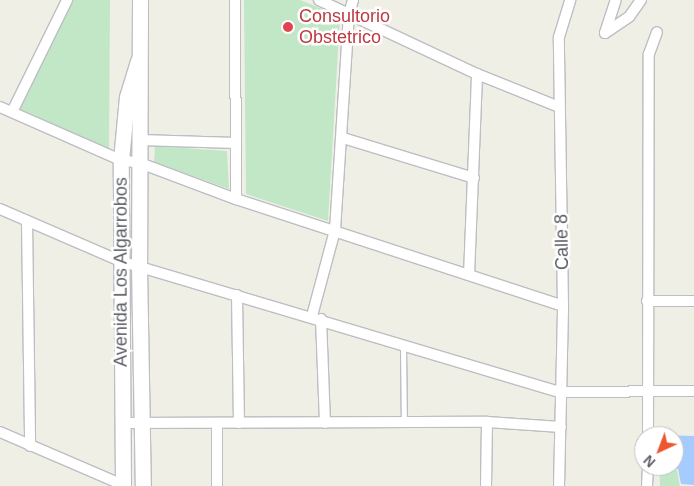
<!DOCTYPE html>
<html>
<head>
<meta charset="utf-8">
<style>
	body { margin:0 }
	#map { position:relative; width:694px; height:486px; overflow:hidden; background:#f0efe5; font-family:Helvetica,sans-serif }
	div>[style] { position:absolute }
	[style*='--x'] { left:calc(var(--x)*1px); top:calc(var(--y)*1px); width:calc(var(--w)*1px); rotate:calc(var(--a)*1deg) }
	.green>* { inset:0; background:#c2e7c7 }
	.water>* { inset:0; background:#a6ccff }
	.roads { filter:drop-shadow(1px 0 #bdbec4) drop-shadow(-1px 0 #bdbec4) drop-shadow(0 1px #bdbec4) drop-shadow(0 -1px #bdbec4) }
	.lane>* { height:5px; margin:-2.5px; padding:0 2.5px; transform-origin:2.5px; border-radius:2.5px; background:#fff }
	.street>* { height:10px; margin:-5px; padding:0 5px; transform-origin:5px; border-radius:5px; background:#fff }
	.secondary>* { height:15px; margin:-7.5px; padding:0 7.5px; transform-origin:7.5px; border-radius:7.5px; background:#fff }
	.dots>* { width:14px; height:14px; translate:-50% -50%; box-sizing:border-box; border:2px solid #fff; border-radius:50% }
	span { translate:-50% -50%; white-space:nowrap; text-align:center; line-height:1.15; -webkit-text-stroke:5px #fff; paint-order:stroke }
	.health-label { font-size:18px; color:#be3a42 }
	.left { translate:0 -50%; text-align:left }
	.street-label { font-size:18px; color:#5d6066 }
	.north { position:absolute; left:634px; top:426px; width:50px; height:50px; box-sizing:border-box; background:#fff; border:1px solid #bebfc2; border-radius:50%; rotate:223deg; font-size:14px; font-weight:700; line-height:20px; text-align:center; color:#5d6066 }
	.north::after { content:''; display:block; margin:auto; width:18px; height:22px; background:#ec572f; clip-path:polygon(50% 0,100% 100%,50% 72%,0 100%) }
</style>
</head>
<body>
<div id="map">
	<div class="green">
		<i style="clip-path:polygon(72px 0,110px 0,109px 150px,20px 109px)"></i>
		<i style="clip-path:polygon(244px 0,300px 0,340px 16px,328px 221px,246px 194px)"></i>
		<i style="clip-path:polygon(155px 146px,227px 151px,229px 189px,154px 162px)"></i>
		<i style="clip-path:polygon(659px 468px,677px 470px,680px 486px,687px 486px,660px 486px)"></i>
	</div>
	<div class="water">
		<i style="clip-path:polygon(663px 435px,694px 436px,694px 485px,681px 484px,678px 469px,662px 466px,674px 466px,674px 436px)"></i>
	</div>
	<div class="roads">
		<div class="lane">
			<i style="--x:403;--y:346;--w:78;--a:89.3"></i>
		</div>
		<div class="street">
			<i style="--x:235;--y:0;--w:199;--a:89.7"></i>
			<i style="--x:319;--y:0;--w:174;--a:25.1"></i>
			<i style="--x:477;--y:74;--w:88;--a:21.9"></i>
			<i style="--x:605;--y:33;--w:29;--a:-34"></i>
			<i style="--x:629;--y:17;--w:21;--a:-55"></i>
			<i style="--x:605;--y:33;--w:35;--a:-72"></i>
			<i style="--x:0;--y:107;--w:132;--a:23.7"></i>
			<i style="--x:121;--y:160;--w:19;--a:9"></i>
			<i style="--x:140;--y:163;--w:103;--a:20.6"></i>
			<i style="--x:236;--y:199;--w:344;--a:18.1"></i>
			<i style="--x:12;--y:112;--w:125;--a:-63.8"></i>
			<i style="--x:343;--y:138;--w:137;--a:17"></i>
			<i style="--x:140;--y:140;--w:96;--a:1.8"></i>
			<i style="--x:0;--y:209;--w:131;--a:23.4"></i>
			<i style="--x:120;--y:261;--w:458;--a:16.6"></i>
			<i style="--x:559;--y:392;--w:135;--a:-0.4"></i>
			<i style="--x:27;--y:221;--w:225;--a:89.2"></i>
			<i style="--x:469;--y:275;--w:201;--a:-87.7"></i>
			<i style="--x:237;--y:295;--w:128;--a:89.1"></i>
			<i style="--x:647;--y:301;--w:47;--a:0"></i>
			<i style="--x:312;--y:316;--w:89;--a:-75"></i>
			<i style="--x:335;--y:230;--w:216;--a:-86.3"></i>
			<i style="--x:349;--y:14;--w:15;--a:-74"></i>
			<i style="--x:321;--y:319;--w:104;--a:87.8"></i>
			<i style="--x:122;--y:423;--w:365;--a:-0.2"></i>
			<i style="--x:487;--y:422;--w:74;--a:3.9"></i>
			<i style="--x:217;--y:423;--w:63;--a:90"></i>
			<i style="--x:0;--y:432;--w:134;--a:23.3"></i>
			<i style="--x:648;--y:436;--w:382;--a:-89.9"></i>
			<i style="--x:649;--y:54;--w:23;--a:-70"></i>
			<i style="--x:486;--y:486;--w:64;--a:-89.1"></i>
			<i style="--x:559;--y:486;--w:180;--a:-88.7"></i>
			<i style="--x:563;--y:306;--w:269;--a:-90.9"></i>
			<i style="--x:559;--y:37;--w:39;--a:-73"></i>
			<i style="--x:647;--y:486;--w:20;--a:-87"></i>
		</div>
		<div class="secondary">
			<i style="--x:140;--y:0;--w:265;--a:90.2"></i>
			<i style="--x:139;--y:265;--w:221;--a:89"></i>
			<i style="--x:123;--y:486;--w:326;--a:-90.4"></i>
			<i style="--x:121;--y:160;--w:63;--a:-84.6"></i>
			<i style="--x:127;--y:97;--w:38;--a:-73"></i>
		</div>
	</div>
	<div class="dots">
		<i style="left:288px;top:27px;background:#e0444e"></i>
	</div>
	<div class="health-label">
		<span class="left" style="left:299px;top:27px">Consultorio<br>Obstetrico</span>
	</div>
	<div class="street-label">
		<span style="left:562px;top:242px;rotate:-91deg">Calle 8</span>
		<span style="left:121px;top:272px;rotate:-90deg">Avenida Los Algarrobos</span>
	</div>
	<div class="north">N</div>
</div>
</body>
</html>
